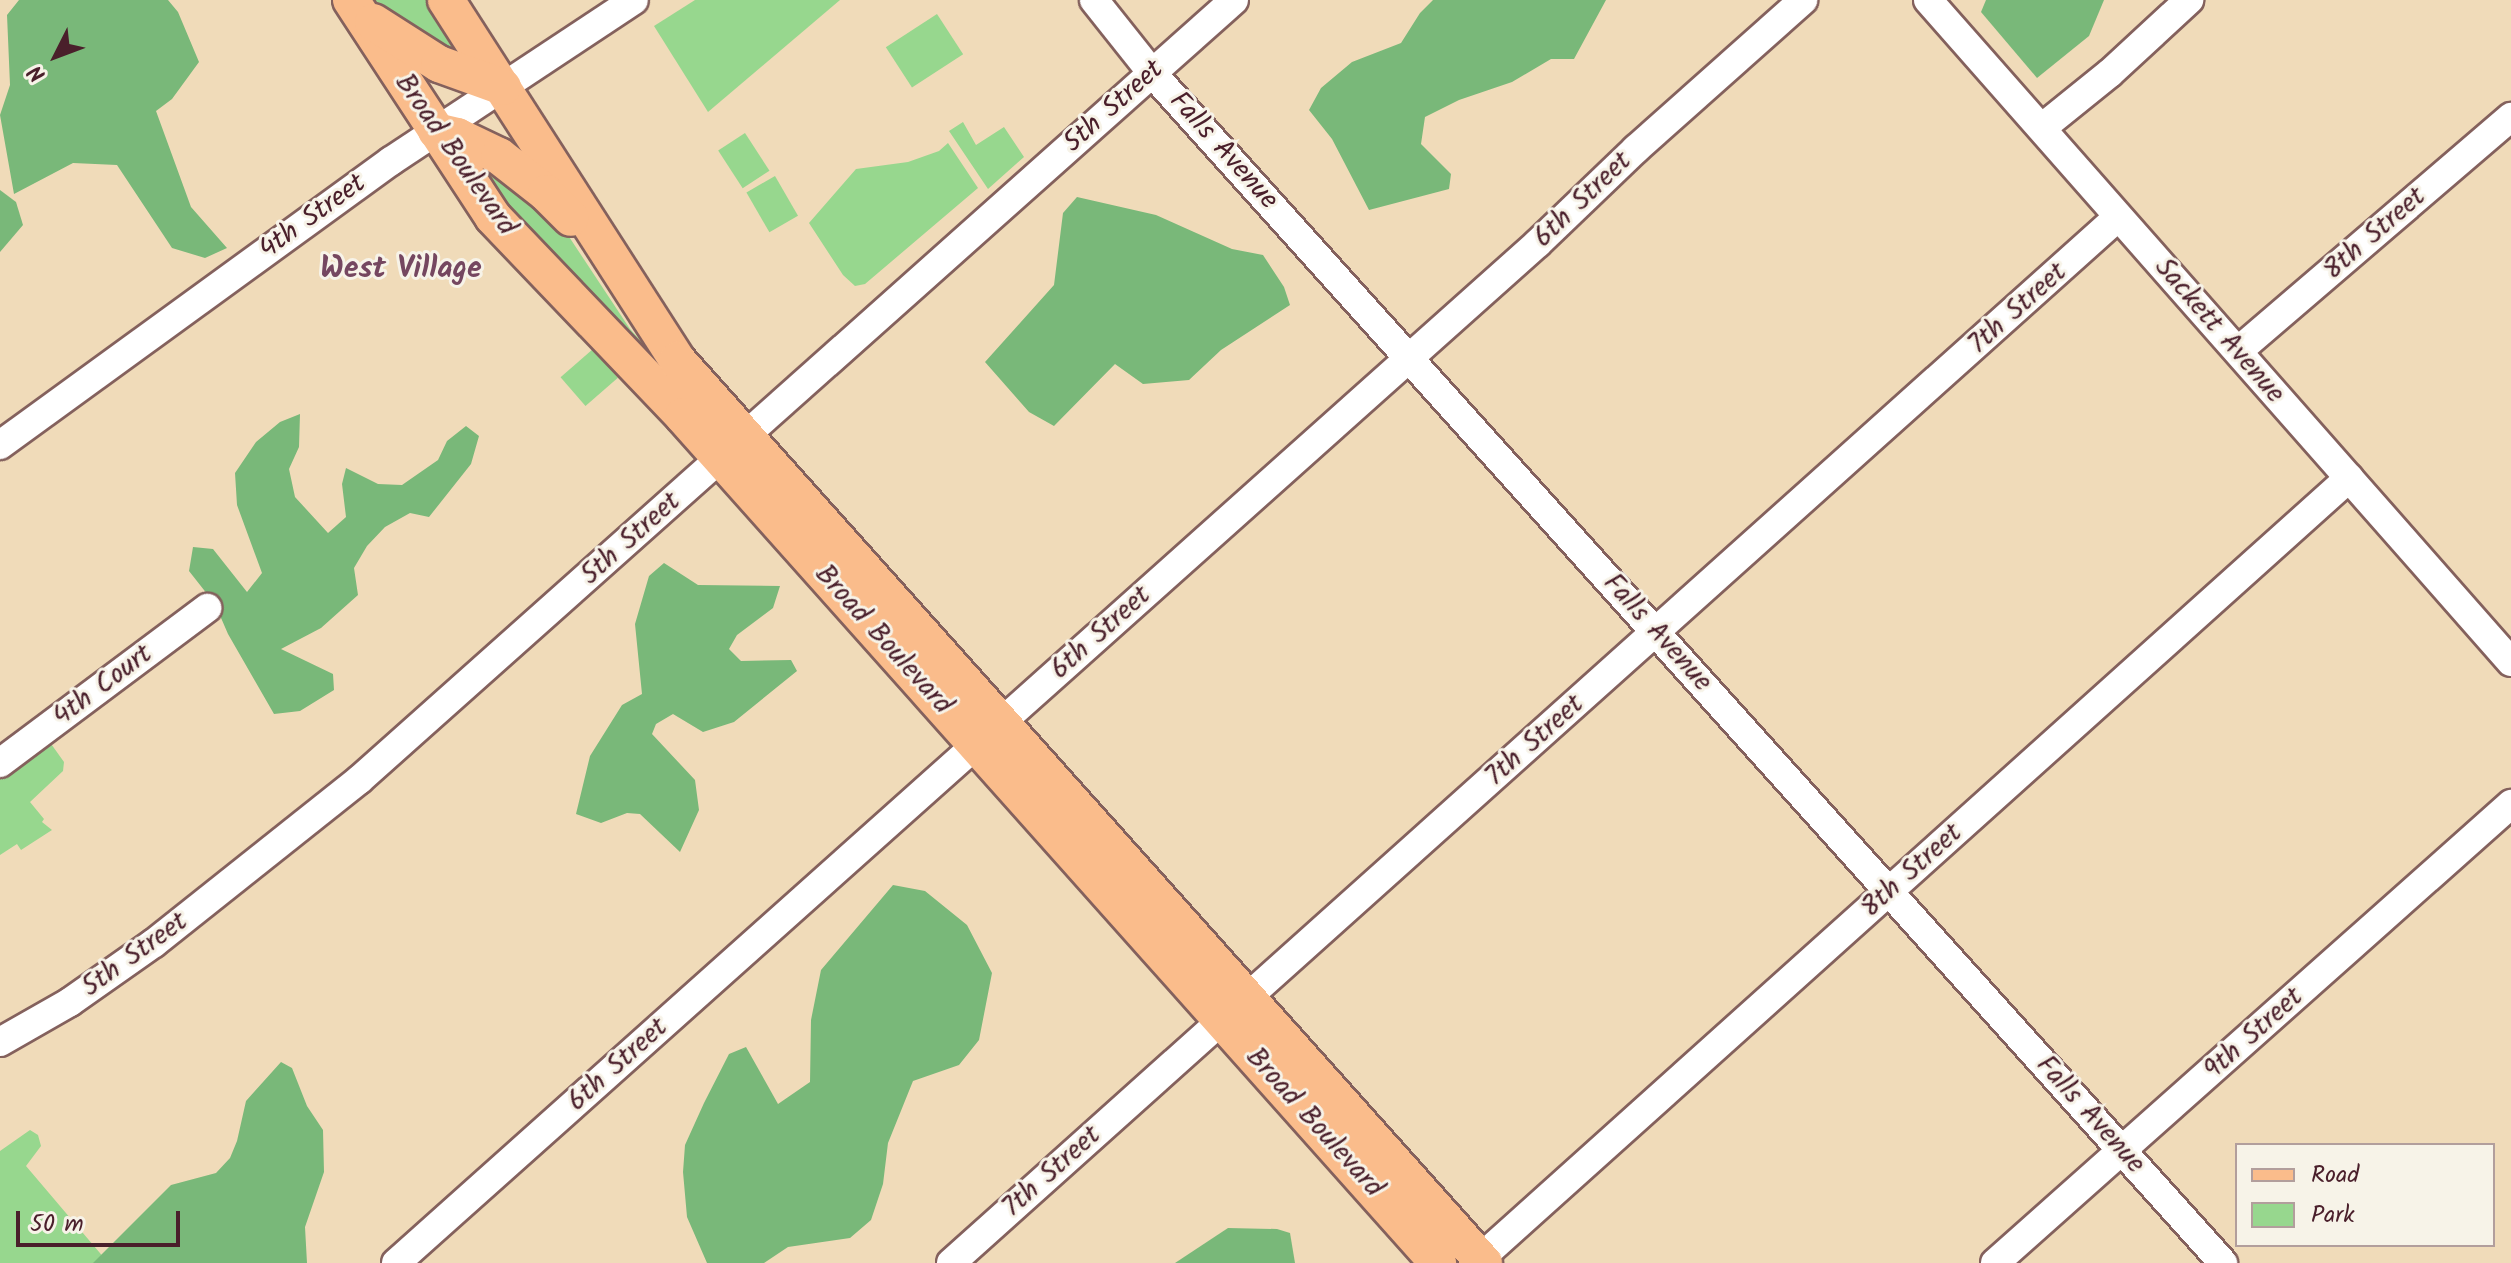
<!DOCTYPE html>
<html>
<head>
<meta charset="utf-8">
<style>
	body { margin:0 }
	#map { position:relative; width:2511px; height:1263px; overflow:hidden; background:#f0dbb9; font-family:Kalam,sans-serif }
	div>[style] { position:absolute }
	[style*='--x'] { left:calc(var(--x)*1px); top:calc(var(--y)*1px); width:calc(var(--w)*1px); rotate:calc(var(--a)*1deg) }
	.green>* { inset:0; background:#97d78e; transform-origin:0 0 }
	.forest>* { inset:0; background:#79b879 }
	.roads { filter:drop-shadow(2px 0 #84615d) drop-shadow(-2px 0 #84615d) drop-shadow(0 2px #84615d) drop-shadow(0 -2px #84615d) }
	.minor>* { height:28px; margin:-14px; padding:0 14px; transform-origin:14px; border-radius:14px; background:#fff }
	.major>* { height:36px; margin:-18px; padding:0 18px; transform-origin:18px; border-radius:18px; background:#fabc8b }
	span { translate:-50% -50%; white-space:nowrap; text-align:center; line-height:1.15; -webkit-text-stroke:6px #f7f3e8; paint-order:stroke }
	.street-label { font-size:28px; color:#4a1f2b }
	.neighbourhood-label { font-size:30px; color:#754760; font-weight:700 }
	.legend { position:absolute; left:2235px; top:1143px; width:260px; height:104px; box-sizing:border-box; background:#f7f3e8; border:2px solid #b29e9c; margin:0; padding:10px 14px; list-style:none; font-size:24px; color:#4a1f2b }
	.legend li { display:flex; align-items:center; gap:16px; height:40px }
	.legend b { width:40px; border:2px solid #b29e9c }
	.north { position:absolute; left:16px; top:16px; width:80px; height:80px; -webkit-text-stroke:6px #f7f3e8; paint-order:stroke; rotate:228deg; font-size:22px; font-weight:700; line-height:32px; text-align:center; color:#4a1f2b }
	.north::after { content:''; display:block; margin:auto; width:28px; height:36px; background:#4a1f2b; clip-path:polygon(50% 0,100% 100%,50% 72%,0 100%) }
	.scale { position:absolute; left:16px; top:1211px; width:164px; height:36px; box-sizing:border-box; border:4px solid #4a1f2b; border-top:0; padding-left:10px; font-size:24px; line-height:28px; white-space:nowrap; color:#4a1f2b; -webkit-text-stroke:6px #f7f3e8; paint-order:stroke }
</style>
</head>
<body>
<div id="map">
	<div class="green">
		<i style="clip-path:polygon(364px 0,430px 0,470px 63px)"></i>
		<i style="clip-path:polygon(695px 0,840px 0,708px 112px,654px 26px)"></i>
		<i style="left:937px;top:14px;width:48px;height:61px;rotate:57deg"></i>
		<i style="clip-path:polygon(963px 122px,976px 145px,1004px 127px,1024px 157px,988px 189px,949px 131px)"></i>
		<i style="left:745px;top:133px;width:45px;height:32px;rotate:57deg"></i>
		<i style="clip-path:polygon(948px 143px,978px 188px,865px 284px,855px 286px,843px 275px,809px 223px,856px 169px,908px 162px,939px 151px)"></i>
		<i style="clip-path:polygon(469px 150px,552px 211px,630px 329px,698px 404px,527px 240px)"></i>
		<i style="left:775px;top:176px;width:46px;height:33px;rotate:60deg"></i>
		<i style="left:593px;top:349px;width:38px;height:43px;rotate:49deg"></i>
		<i style="clip-path:polygon(49px 741px,64px 762px,63px 771px,30px 802px,44px 819px,42px 822px,52px 830px,21px 850px,17px 844px,0 855px,0 776px)"></i>
		<i style="clip-path:polygon(30px 1130px,38px 1135px,41px 1146px,26px 1166px,105px 1259px,101px 1263px,0 1263px,0 1151px)"></i>
	</div>
	<div class="forest">
		<i style="clip-path:polygon(19px 0,168px 0,178px 12px,199px 62px,172px 99px,156px 111px,191px 207px,227px 248px,205px 258px,172px 248px,117px 165px,73px 163px,14px 194px,0 115px,10px 85px,7px 15px)"></i>
		<i style="clip-path:polygon(1433px 0,1606px 0,1574px 59px,1551px 59px,1512px 82px,1459px 100px,1425px 117px,1421px 144px,1451px 174px,1449px 189px,1369px 210px,1332px 139px,1309px 110px,1321px 88px,1352px 62px,1401px 43px,1420px 13px)"></i>
		<i style="clip-path:polygon(1986px 0,2104px 0,2089px 36px,2037px 78px,1981px 12px)"></i>
		<i style="clip-path:polygon(0 190px,16px 202px,23px 225px,0 252px)"></i>
		<i style="clip-path:polygon(1077px 197px,1156px 215px,1232px 249px,1263px 255px,1284px 287px,1290px 305px,1221px 350px,1189px 380px,1143px 384px,1115px 364px,1054px 426px,1029px 412px,985px 362px,1054px 285px,1063px 213px)"></i>
		<i style="clip-path:polygon(300px 414px,299px 447px,289px 469px,295px 497px,328px 533px,346px 517px,342px 484px,346px 468px,378px 484px,402px 485px,438px 460px,447px 441px,466px 426px,479px 436px,471px 464px,429px 517px,410px 513px,385px 527px,367px 546px,354px 568px,358px 595px,321px 628px,281px 649px,333px 674px,334px 690px,300px 711px,274px 714px,228px 634px,215px 604px,189px 571px,193px 547px,213px 549px,247px 592px,262px 573px,237px 505px,235px 473px,256px 442px,280px 422px)"></i>
		<i style="clip-path:polygon(664px 563px,698px 585px,780px 586px,773px 608px,737px 635px,729px 649px,741px 661px,791px 660px,797px 671px,734px 722px,703px 732px,673px 714px,656px 724px,652px 734px,695px 780px,699px 810px,680px 852px,640px 814px,627px 813px,601px 823px,576px 814px,590px 756px,622px 705px,642px 694px,635px 624px,649px 576px)"></i>
		<i style="clip-path:polygon(893px 885px,925px 891px,967px 925px,992px 973px,979px 1040px,959px 1065px,913px 1081px,888px 1143px,883px 1184px,871px 1220px,850px 1238px,788px 1247px,764px 1263px,707px 1263px,687px 1217px,683px 1172px,685px 1145px,704px 1103px,729px 1054px,746px 1047px,778px 1104px,810px 1082px,811px 1020px,821px 970px)"></i>
		<i style="clip-path:polygon(281px 1062px,292px 1068px,307px 1106px,323px 1130px,324px 1172px,305px 1227px,307px 1263px,93px 1263px,171px 1185px,216px 1173px,230px 1158px,237px 1141px,246px 1101px)"></i>
		<i style="clip-path:polygon(1228px 1228px,1277px 1229px,1290px 1233px,1295px 1263px,1175px 1263px)"></i>
	</div>
	<div class="roads">
		<div class="minor">
			<i style="--x:1094;--y:0;--w:93;--a:51.5"></i>
			<i style="--x:1152;--y:73;--w:1601;--a:48.01"></i>
			<i style="--x:1928;--y:0;--w:882;--a:48.63"></i>
			<i style="--x:2043;--y:127;--w:86;--a:-38.9"></i>
			<i style="--x:2110;--y:73;--w:108;--a:-42.7"></i>
			<i style="--x:2238;--y:351;--w:360;--a:-40.6"></i>
			<i style="--x:0;--y:445;--w:483;--a:-36"></i>
			<i style="--x:391;--y:161;--w:291;--a:-33.5"></i>
			<i style="--x:0;--y:763;--w:259;--a:-36.8"></i>
			<i style="--x:0;--y:1042;--w:81;--a:-29.7"></i>
			<i style="--x:70;--y:1002;--w:103;--a:-35.1"></i>
			<i style="--x:154;--y:943;--w:262;--a:-38.5"></i>
			<i style="--x:359;--y:780;--w:1172;--a:-41.71"></i>
			<i style="--x:396;--y:1263;--w:1531;--a:-41.77"></i>
			<i style="--x:1538;--y:243;--w:136;--a:-43.8"></i>
			<i style="--x:1636;--y:149;--w:224;--a:-41.7"></i>
			<i style="--x:951;--y:1263;--w:1567;--a:-41.87"></i>
			<i style="--x:1475;--y:1263;--w:1175;--a:-41.93"></i>
			<i style="--x:1995;--y:1263;--w:691;--a:-41.65"></i>
		</div>
		<div class="major">
			<i style="--x:351;--y:0;--w:259;--a:56.8"></i>
			<i style="--x:493;--y:217;--w:275;--a:46.3"></i>
			<i style="--x:683;--y:416;--w:1135;--a:48.29"></i>
			<i style="--x:446;--y:0;--w:428;--a:57.3"></i>
			<i style="--x:677;--y:360;--w:1211;--a:48.21"></i>
			<i style="--x:373;--y:22;--w:78;--a:32.5"></i>
			<i style="--x:439;--y:64;--w:68;--a:19.8"></i>
			<i style="--x:436;--y:131;--w:22;--a:13"></i>
			<i style="--x:457;--y:136;--w:47;--a:25.5"></i>
			<i style="--x:499;--y:156;--w:60;--a:38.2"></i>
			<i style="--x:546;--y:193;--w:35;--a:45"></i>
		</div>
	</div>
	<div class="street-label">
		<span style="left:1114px;top:107px;rotate:-42deg">5th Street</span>
		<span style="left:1223px;top:151px;rotate:48deg">Falls Avenue</span>
		<span style="left:455px;top:155px;rotate:55deg">Broad Boulevard</span>
		<span style="left:1583px;top:200px;rotate:-44deg">6th Street</span>
		<span style="left:313px;top:217px;rotate:-36deg">4th Street</span>
		<span style="left:2375px;top:234px;rotate:-41deg">8th Street</span>
		<span style="left:2018px;top:309px;rotate:-42deg">7th Street</span>
		<span style="left:2219px;top:331px;rotate:49deg">Sackett Avenue</span>
		<span style="left:631px;top:539px;rotate:-42deg">5th Street</span>
		<span style="left:1101px;top:633px;rotate:-42deg">6th Street</span>
		<span style="left:1657px;top:633px;rotate:48deg">Falls Avenue</span>
		<span style="left:883px;top:640px;rotate:48deg">Broad Boulevard</span>
		<span style="left:103px;top:686px;rotate:-37deg">4th Court</span>
		<span style="left:1535px;top:741px;rotate:-42deg">7th Street</span>
		<span style="left:1912px;top:871px;rotate:-42deg">8th Street</span>
		<span style="left:135px;top:955px;rotate:-36deg">5th Street</span>
		<span style="left:2254px;top:1034px;rotate:-42deg">9th Street</span>
		<span style="left:618px;top:1065px;rotate:-42deg">6th Street</span>
		<span style="left:2090px;top:1115px;rotate:48deg">Falls Avenue</span>
		<span style="left:1314px;top:1123px;rotate:48deg">Broad Boulevard</span>
		<span style="left:1052px;top:1172px;rotate:-42deg">7th Street</span>
	</div>
	<div class="neighbourhood-label">
		<span style="left:401px;top:269px">West Village</span>
	</div>
	<ul class="legend">
	<li><b style="height:10px;background:#fabc8b"></b>Road</li>
	<li><b style="height:22px;background:#97d78e"></b>Park</li>
	</ul>
	<div class="north">N</div>
	<div class="scale">50 m</div>
</div>
</body>
</html>
